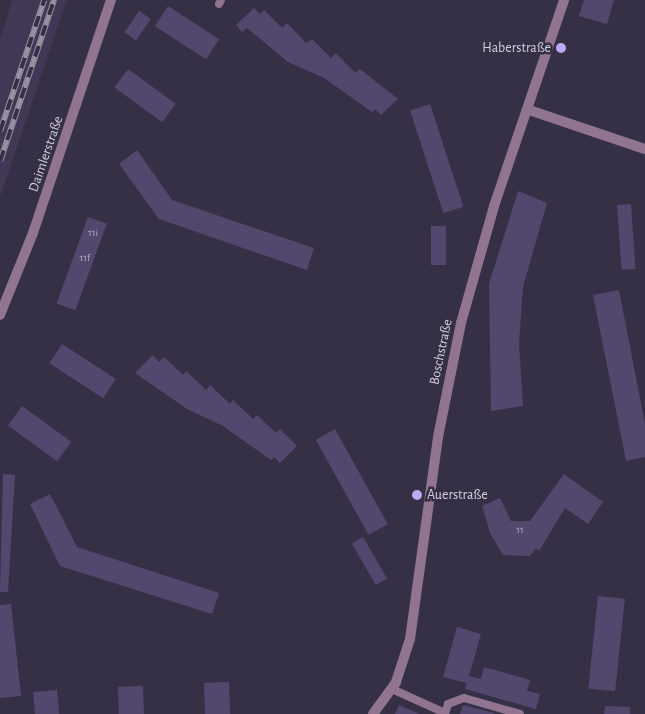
<!DOCTYPE html>
<html>
<head>
<meta charset="utf-8">
<style>
	body { margin:0 }
	#map { position:relative; width:645px; height:714px; overflow:hidden; background:#363046; font-family:"Alegreya Sans",sans-serif }
	div>[style] { position:absolute }
	[style*='--x'] { left:calc(var(--x)*1px); top:calc(var(--y)*1px); width:calc(var(--w)*1px); rotate:calc(var(--a)*1deg) }
	.built>* { inset:0; background:#403854 }
	.building>* { inset:0; background:#52476d; transform-origin:0 0 }
	.service>* { height:8px; margin:-4px; padding:0 4px; transform-origin:4px; border-radius:4px; background:#917490 }
	.minor>* { height:10px; margin:-5px; padding:0 5px; transform-origin:5px; border-radius:5px; background:#917490 }
	.tertiary>* { height:10px; margin:-5px; padding:0 5px; transform-origin:5px; border-radius:5px; background:#917490 }
	.rail>* { height:5.5px; margin-top:-2.75px; transform-origin:0; background:repeating-linear-gradient(90deg,#363046 0 11px,#9692a3 0 22px); box-sizing:border-box; border-block:1px solid #9692a3 }
	.dots>* { width:14px; height:14px; translate:-50% -50%; box-sizing:border-box; border:2px solid #363046; border-radius:50% }
	span { translate:-50% -50%; white-space:nowrap; text-align:center; line-height:1.15; -webkit-text-stroke:5px #363046; paint-order:stroke }
	.number-label { font-size:11px; color:#b2adc1 }
	.number-label span { -webkit-text-stroke-width:0 }
	.poi-label { font-size:14px; color:#d2cfdd }
	.right { translate:-100% -50%; text-align:right }
	.left { translate:0 -50%; text-align:left }
	.street-label { font-size:14px; color:#d2cfdd }
</style>
</head>
<body>
<div id="map">
	<div class="built">
		<i style="clip-path:polygon(12px 0,67px 0,0 197px,0 39px)"></i>
	</div>
	<div class="building">
		<i style="clip-path:polygon(584px 0,614px 0,607px 24px,579px 16px)"></i>
		<i style="left:168px;top:6px;width:61px;height:24px;rotate:33deg"></i>
		<i style="clip-path:polygon(254px 8px,260px 14px,264px 10px,282px 28px,287px 23px,306px 43px,312px 39px,331px 58px,336px 53px,355px 73px,360px 69px,398px 99px,381px 115px,375px 109px,372px 112px,324px 78px,288px 62px,247px 28px,242px 32px,236px 25px)"></i>
		<i style="left:139px;top:11px;width:14px;height:26px;rotate:34deg"></i>
		<i style="left:128px;top:69px;width:59px;height:23px;rotate:36deg"></i>
		<i style="left:430px;top:104px;width:108px;height:21px;rotate:72deg"></i>
		<i style="clip-path:polygon(137px 150px,172px 200px,314px 248px,307px 270px,159px 219px,119px 164px)"></i>
		<i style="clip-path:polygon(518px 191px,547px 203px,523px 287px,519px 343px,523px 406px,491px 411px,489px 284px)"></i>
		<i style="left:631px;top:204px;width:65px;height:14px;rotate:86deg"></i>
		<i style="left:88px;top:217px;width:20px;height:92px;rotate:20deg"></i>
		<i style="left:431px;top:226px;width:15px;height:39px"></i>
		<i style="clip-path:polygon(619px 290px,645px 424px,645px 457px,626px 461px,593px 295px)"></i>
		<i style="left:62px;top:344px;width:64px;height:23px;rotate:33deg"></i>
		<i style="clip-path:polygon(153px 355px,159px 362px,164px 357px,183px 375px,186px 371px,206px 390px,210px 385px,230px 404px,233px 400px,253px 419px,257px 415px,276px 433px,280px 429px,297px 446px,280px 463px,274px 457px,271px 460px,223px 426px,187px 409px,135px 373px)"></i>
		<i style="left:22px;top:406px;width:61px;height:24px;rotate:36deg"></i>
		<i style="left:335px;top:429px;width:109px;height:22px;rotate:61deg"></i>
		<i style="clip-path:polygon(3px 474px,15px 475px,8px 592px,0 592px)"></i>
		<i style="clip-path:polygon(564px 474px,603px 502px,588px 524px,565px 508px,539px 551px,536px 548px,530px 556px,503px 555px,490px 533px,482px 506px,500px 498px,511px 521px,530px 521px)"></i>
		<i style="clip-path:polygon(50px 494px,77px 547px,219px 593px,212px 614px,60px 566px,30px 504px)"></i>
		<i style="left:363px;top:537px;width:48px;height:13px;rotate:60deg"></i>
		<i style="left:598px;top:596px;width:27px;height:93px;rotate:6deg"></i>
		<i style="clip-path:polygon(11px 604px,21px 696px,0 698px,0 605px)"></i>
		<i style="clip-path:polygon(457px 627px,481px 634px,469px 676px,481px 679px,484px 667px,530px 680px,527px 691px,540px 694px,536px 709px,465px 689px,467px 683px,443px 677px)"></i>
		<i style="left:229px;top:682px;width:32px;height:25px;rotate:88deg"></i>
		<i style="left:143px;top:686px;width:28px;height:25px;rotate:88deg"></i>
		<i style="left:57px;top:690px;width:24px;height:24px;rotate:85deg"></i>
		<i style="clip-path:polygon(399px 705px,420px 714px,395px 714px)"></i>
		<i style="clip-path:polygon(463px 705px,494px 713px,494px 714px,460px 714px)"></i>
		<i style="clip-path:polygon(605px 706px,630px 707px,630px 714px,604px 714px)"></i>
	</div>
	<div class="service">
		<i style="--x:219;--y:4;--w:4;--a:-63"></i>
		<i style="--x:392;--y:689;--w:58;--a:24.4"></i>
		<i style="--x:445;--y:714;--w:10;--a:-73"></i>
		<i style="--x:448;--y:704;--w:17;--a:-21"></i>
		<i style="--x:464;--y:698;--w:58;--a:15.9"></i>
	</div>
	<div class="minor">
		<i style="--x:529;--y:110;--w:122;--a:18.6"></i>
	</div>
	<div class="tertiary">
		<i style="--x:0;--y:315;--w:88;--a:-68.1"></i>
		<i style="--x:33;--y:233;--w:246;--a:-71.5"></i>
		<i style="--x:373;--y:714;--w:39;--a:-54"></i>
		<i style="--x:396;--y:682;--w:45;--a:-72"></i>
		<i style="--x:410;--y:639;--w:204;--a:-82.1"></i>
		<i style="--x:438;--y:437;--w:116;--a:-78.6"></i>
		<i style="--x:461;--y:323;--w:122;--a:-74.2"></i>
		<i style="--x:494;--y:206;--w:218;--a:-71.2"></i>
	</div>
	<div class="rail">
		<i style="--x:0;--y:131;--w:138;--a:-71.4"></i>
		<i style="--x:0;--y:161;--w:170;--a:-71.5"></i>
	</div>
	<div class="dots">
		<i style="left:561px;top:48px;background:#bfa9f4"></i>
		<i style="left:417px;top:495px;background:#bfa9f4"></i>
	</div>
	<div class="number-label">
		<span style="left:93px;top:233px">11i</span>
		<span style="left:85px;top:258px">11f</span>
		<span style="left:520px;top:530px">11</span>
	</div>
	<div class="poi-label">
		<span class="right" style="left:551px;top:48px">Haberstraße</span>
		<span class="left" style="left:427px;top:495px">Auerstraße</span>
	</div>
	<div class="street-label">
		<span style="left:46px;top:154px;rotate:-71deg">Daimlerstraße</span>
		<span style="left:441px;top:352px;rotate:-78deg">Boschstraße</span>
	</div>
</div>
</body>
</html>
